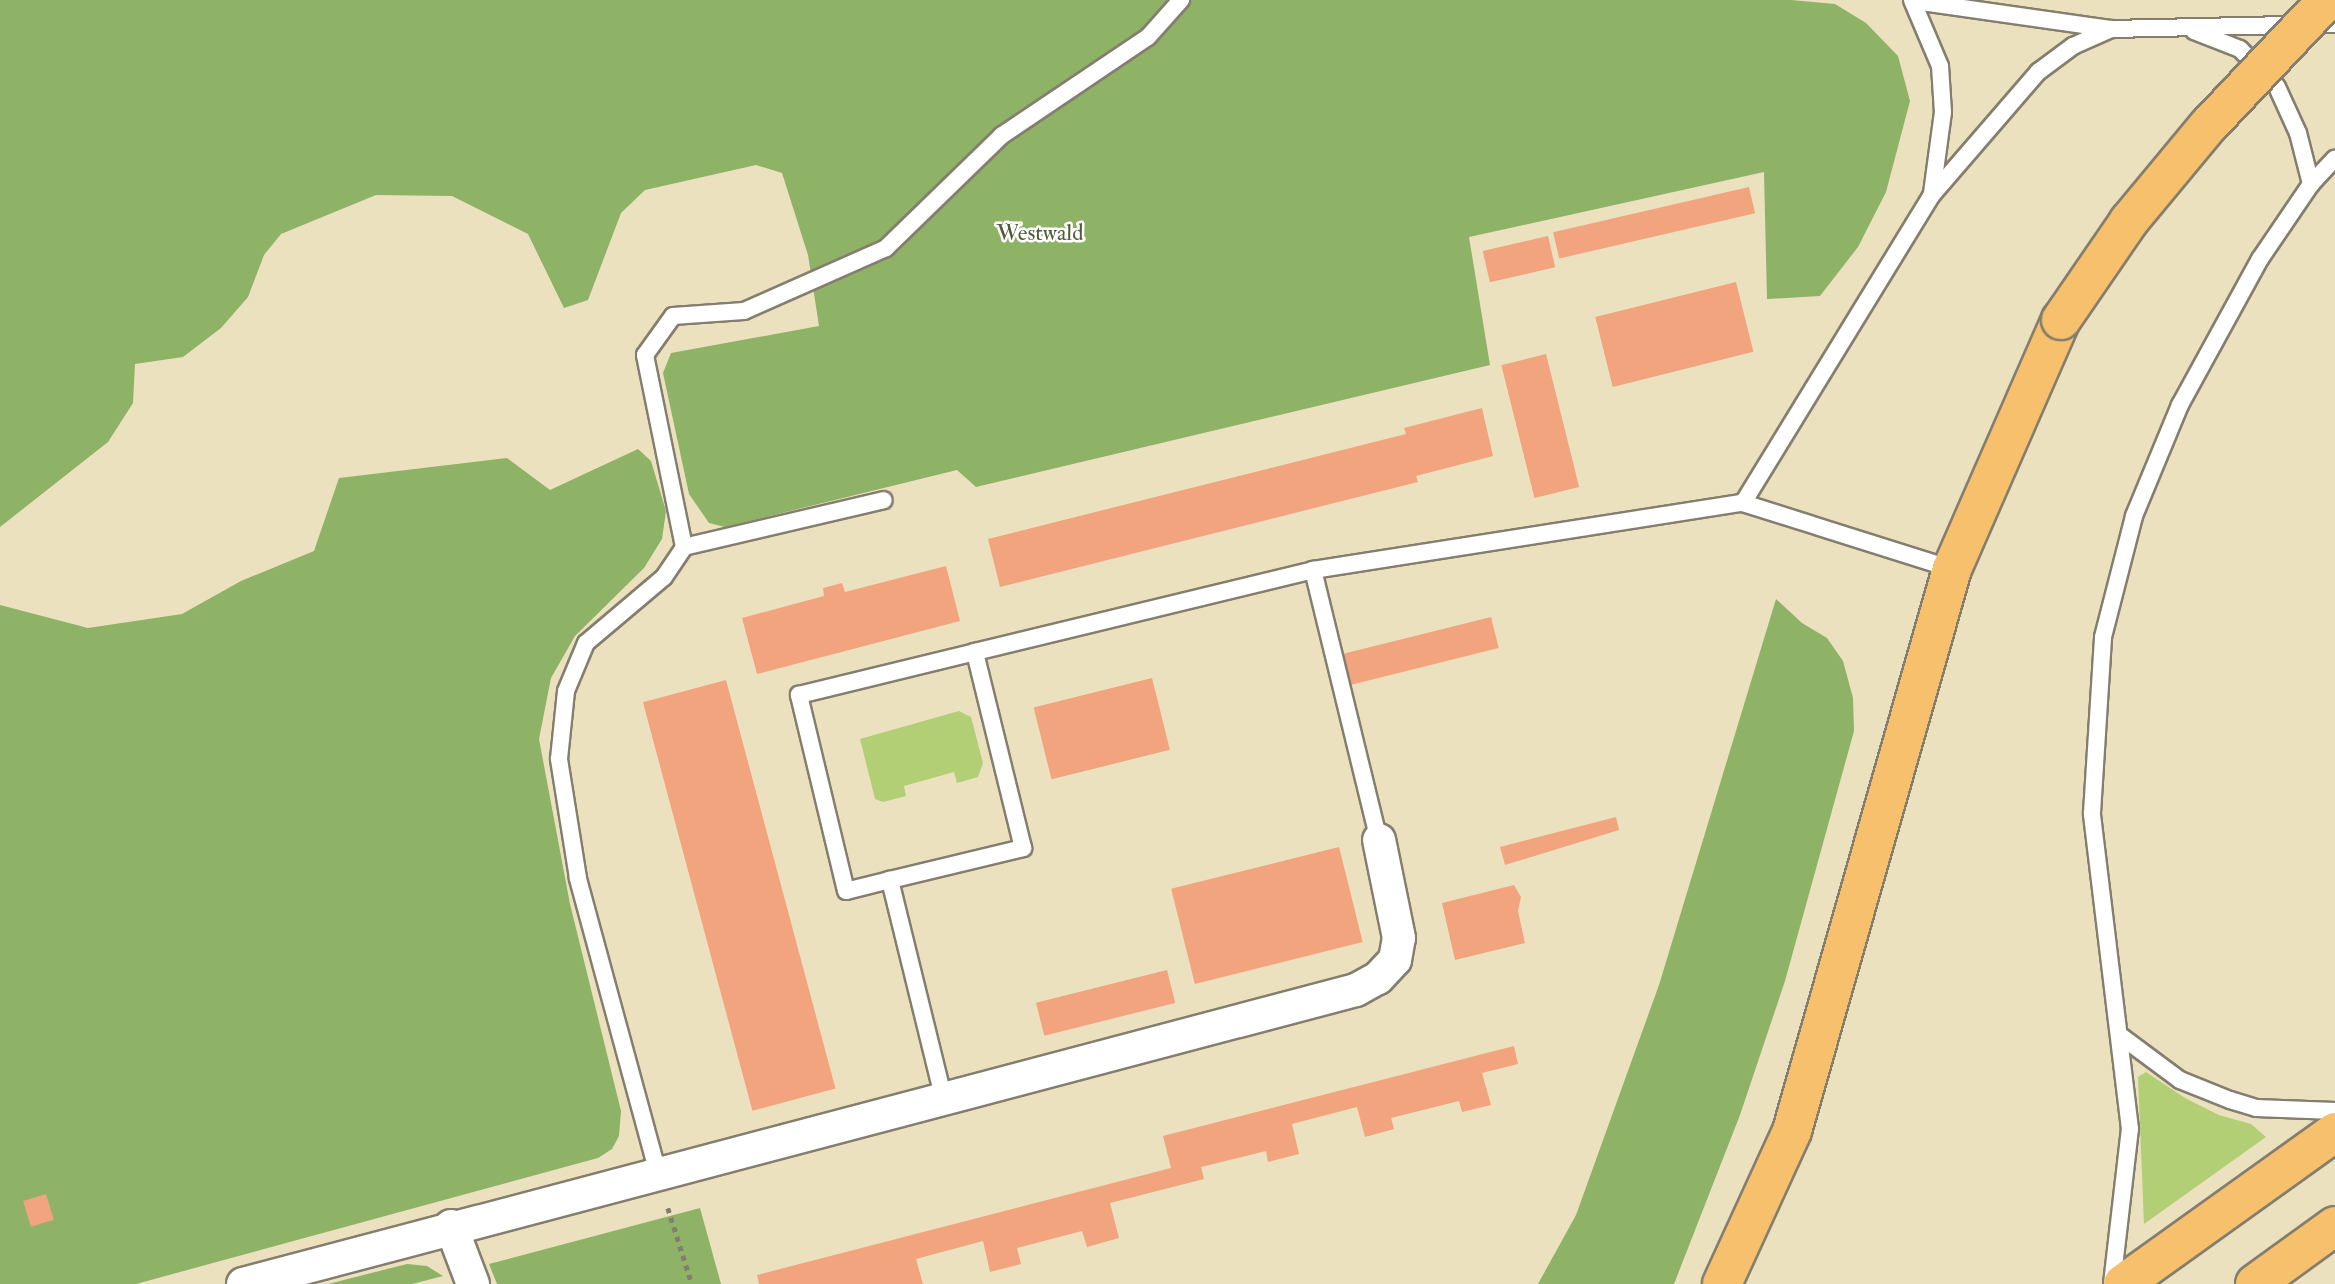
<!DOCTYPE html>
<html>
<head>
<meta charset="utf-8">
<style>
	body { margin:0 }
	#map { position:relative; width:2335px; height:1284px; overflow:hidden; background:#ebe1bf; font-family:"IM FELL Double Pica",serif }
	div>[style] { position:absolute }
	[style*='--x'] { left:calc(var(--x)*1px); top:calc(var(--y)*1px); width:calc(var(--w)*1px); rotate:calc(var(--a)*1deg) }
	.green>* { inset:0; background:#b3cf75 }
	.forest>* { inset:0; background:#8eb266 }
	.building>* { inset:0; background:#f1a47e; transform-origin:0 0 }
	.path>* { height:4.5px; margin-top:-2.25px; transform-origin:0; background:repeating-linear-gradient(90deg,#847e6e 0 5px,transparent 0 10px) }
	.roads { filter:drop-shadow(2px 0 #847e6e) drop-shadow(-2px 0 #847e6e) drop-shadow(0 2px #847e6e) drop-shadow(0 -2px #847e6e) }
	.lane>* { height:16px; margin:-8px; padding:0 8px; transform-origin:8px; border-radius:8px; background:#fff }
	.street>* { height:32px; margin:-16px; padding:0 16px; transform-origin:16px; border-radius:16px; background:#fff }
	.highway>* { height:38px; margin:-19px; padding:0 19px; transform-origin:19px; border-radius:19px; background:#f7c06c }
	.bridges { filter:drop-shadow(2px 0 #847e6e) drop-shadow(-2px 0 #847e6e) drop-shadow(0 2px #847e6e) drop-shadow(0 -2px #847e6e) }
	.highway-bridge>* { height:38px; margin:-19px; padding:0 19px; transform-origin:19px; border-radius:19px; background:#f7c06c }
	span { translate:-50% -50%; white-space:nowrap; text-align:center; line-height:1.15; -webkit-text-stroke:5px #fff; paint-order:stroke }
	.park-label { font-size:23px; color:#515b3b }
</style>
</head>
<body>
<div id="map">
	<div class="green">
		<i style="clip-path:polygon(959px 711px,971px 717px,983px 763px,978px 777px,957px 783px,954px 772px,904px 786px,906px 796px,883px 802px,875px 799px,860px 739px)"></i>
		<i style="clip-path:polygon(2146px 1072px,2185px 1098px,2219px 1115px,2251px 1124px,2266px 1137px,2144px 1224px,2138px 1077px)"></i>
	</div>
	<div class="forest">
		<i style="clip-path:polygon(0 0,1791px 0,1835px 4px,1866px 23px,1898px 56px,1910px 101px,1886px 192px,1858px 247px,1820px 296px,1767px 299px,1764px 172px,1469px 237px,1490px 365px,976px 487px,957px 470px,725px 527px,709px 523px,689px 494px,663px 373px,671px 353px,819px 326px,808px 255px,782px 173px,756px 165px,645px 190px,621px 213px,588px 300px,564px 308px,528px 234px,452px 196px,376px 195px,281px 234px,264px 255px,248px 297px,221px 328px,183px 357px,135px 364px,133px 403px,108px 442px,0 527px)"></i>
		<i style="clip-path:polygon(638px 449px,651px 461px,666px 511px,662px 539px,644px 568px,575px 636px,551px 678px,539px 739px,570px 904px,621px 1111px,619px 1136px,612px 1149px,598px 1158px,136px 1284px,0 1284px,0 605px,88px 628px,182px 614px,241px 581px,314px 551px,339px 478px,507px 458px,550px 490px)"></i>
		<i style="clip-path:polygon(1776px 599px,1802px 623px,1827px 638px,1843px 661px,1853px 698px,1854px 731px,1785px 981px,1740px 1115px,1674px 1284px,1538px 1284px,1576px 1215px,1659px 985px)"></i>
		<i style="clip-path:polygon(700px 1208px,721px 1284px,497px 1284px,489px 1264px)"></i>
		<i style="clip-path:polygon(407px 1264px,427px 1266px,443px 1276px,412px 1284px,328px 1284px)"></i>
	</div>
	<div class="building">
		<i style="left:1749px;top:187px;width:27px;height:201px;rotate:77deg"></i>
		<i style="left:1548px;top:236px;width:32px;height:67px;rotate:77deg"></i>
		<i style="left:1736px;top:282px;width:72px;height:145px;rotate:76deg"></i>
		<i style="left:1546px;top:354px;width:137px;height:46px;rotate:76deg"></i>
		<i style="clip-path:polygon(1482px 408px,1493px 456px,1416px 476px,1418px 482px,1000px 587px,988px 539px,1406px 434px,1404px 428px)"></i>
		<i style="clip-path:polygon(946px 566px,960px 621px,757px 674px,742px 618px,824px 596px,823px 588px,842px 583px,845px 592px)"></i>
		<i style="left:1491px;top:617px;width:32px;height:153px;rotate:76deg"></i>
		<i style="left:1152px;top:678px;width:74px;height:122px;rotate:76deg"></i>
		<i style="left:726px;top:680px;width:423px;height:86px;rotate:75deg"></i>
		<i style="clip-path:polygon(1616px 817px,1619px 830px,1505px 865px,1500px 847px)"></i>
		<i style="left:1339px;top:847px;width:98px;height:173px;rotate:76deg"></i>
		<i style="clip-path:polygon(1514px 885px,1521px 897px,1518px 911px,1525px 943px,1455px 960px,1442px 903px)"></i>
		<i style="left:1167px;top:970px;width:34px;height:135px;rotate:76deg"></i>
		<i style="clip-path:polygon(1514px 1046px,1518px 1064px,1482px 1073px,1491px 1105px,1462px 1112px,1459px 1101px,1391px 1118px,1394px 1129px,1365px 1137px,1357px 1107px,1292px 1124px,1299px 1154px,1268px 1162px,1266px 1151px,1201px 1167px,1204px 1179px,1110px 1203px,1119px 1238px,1087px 1247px,1082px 1231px,1017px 1248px,1021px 1264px,990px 1272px,983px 1241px,916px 1259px,923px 1284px,759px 1284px,757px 1275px,1171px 1168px,1163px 1136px)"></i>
		<i style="left:46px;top:1194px;width:27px;height:24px;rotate:73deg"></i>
	</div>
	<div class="path">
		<i style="--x:668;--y:1208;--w:80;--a:72.5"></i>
	</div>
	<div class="roads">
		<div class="lane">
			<i style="--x:1912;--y:0;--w:72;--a:67"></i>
			<i style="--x:1940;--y:66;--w:46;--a:86.3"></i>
			<i style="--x:1943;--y:112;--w:82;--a:97.7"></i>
			<i style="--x:1914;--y:1;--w:199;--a:8.1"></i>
			<i style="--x:2194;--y:31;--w:49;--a:21.4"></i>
			<i style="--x:2240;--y:49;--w:53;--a:45.8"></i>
			<i style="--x:2277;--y:87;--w:51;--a:65.5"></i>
			<i style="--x:2298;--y:133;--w:53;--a:75.7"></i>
			<i style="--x:1743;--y:503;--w:360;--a:-58.5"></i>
			<i style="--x:1931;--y:196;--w:164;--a:-49.2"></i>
			<i style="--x:2038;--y:72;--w:44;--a:-36.6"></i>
			<i style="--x:2073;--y:46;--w:42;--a:-24.1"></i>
			<i style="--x:2111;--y:29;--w:224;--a:-1.3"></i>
			<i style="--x:684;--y:547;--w:205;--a:-13.2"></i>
			<i style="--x:1313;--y:570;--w:278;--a:76.3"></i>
			<i style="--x:890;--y:880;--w:45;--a:166"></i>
			<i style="--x:846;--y:891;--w:202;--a:-103.5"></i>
			<i style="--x:799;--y:695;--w:181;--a:-13.7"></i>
			<i style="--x:2122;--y:1037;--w:72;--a:36.6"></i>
			<i style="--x:2180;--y:1080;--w:54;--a:21.8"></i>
			<i style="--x:2230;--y:1100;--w:27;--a:17"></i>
			<i style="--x:2256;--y:1108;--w:79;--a:2.2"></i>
			<i style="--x:944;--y:1100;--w:227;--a:-103.8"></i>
			<i style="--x:890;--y:880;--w:137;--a:-13.5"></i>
			<i style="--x:1023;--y:848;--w:202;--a:-103.8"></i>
			<i style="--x:975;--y:652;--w:348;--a:-13.6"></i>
			<i style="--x:1313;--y:570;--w:435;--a:-8.9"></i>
			<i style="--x:1743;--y:503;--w:219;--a:17.5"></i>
			<i style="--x:659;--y:1177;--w:310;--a:-105.2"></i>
			<i style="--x:578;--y:878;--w:121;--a:-99.1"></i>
			<i style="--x:559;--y:759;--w:68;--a:-84.1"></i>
			<i style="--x:566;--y:691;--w:52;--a:-67.4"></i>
			<i style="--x:586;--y:643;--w:102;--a:-40.2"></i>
			<i style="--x:664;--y:577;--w:36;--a:-56"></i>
			<i style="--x:684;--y:547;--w:196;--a:-101.5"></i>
			<i style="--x:645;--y:355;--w:48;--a:-54.3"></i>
			<i style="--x:673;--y:316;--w:71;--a:-4"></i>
			<i style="--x:744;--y:311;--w:155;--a:-23.9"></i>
			<i style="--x:886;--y:248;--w:161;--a:-44.2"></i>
			<i style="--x:1001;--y:136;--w:177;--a:-34"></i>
			<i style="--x:1148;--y:37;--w:50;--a:-48.3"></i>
			<i style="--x:2112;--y:1284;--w:156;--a:-83.4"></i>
			<i style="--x:2130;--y:1129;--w:318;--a:-96.9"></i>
			<i style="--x:2092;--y:813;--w:176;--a:-86.4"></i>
			<i style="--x:2103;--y:637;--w:125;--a:-75.6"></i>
			<i style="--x:2134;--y:516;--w:120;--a:-67.5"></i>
			<i style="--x:2180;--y:405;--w:166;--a:-61.3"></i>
			<i style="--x:2260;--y:259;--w:91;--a:-55.8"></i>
			<i style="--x:2311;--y:184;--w:35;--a:-47"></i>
		</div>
		<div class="street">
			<i style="--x:451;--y:1226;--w:62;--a:69.2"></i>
			<i style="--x:243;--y:1284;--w:1151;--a:-14.8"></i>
			<i style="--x:1356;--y:990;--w:25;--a:-29"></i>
			<i style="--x:1378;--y:978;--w:25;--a:-47"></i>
			<i style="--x:1395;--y:960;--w:22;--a:-80"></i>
			<i style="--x:1399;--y:938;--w:100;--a:-101.5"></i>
		</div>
		<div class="highway">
			<i style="--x:1722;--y:1284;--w:168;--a:-65.4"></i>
			<i style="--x:1792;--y:1131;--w:584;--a:-74.11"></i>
			<i style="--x:1952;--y:569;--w:272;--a:-66.4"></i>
			<i style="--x:2123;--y:1284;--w:261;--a:-35.6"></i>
			<i style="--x:2255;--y:1284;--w:99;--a:-35.9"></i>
		</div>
	</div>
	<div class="bridges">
		<div class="highway-bridge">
			<i style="--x:2061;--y:320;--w:120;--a:-55.5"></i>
			<i style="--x:2129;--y:221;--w:124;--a:-50.3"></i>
			<i style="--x:2208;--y:126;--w:173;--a:-46.6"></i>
		</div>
	</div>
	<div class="park-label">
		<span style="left:1040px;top:233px">Westwald</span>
	</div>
</div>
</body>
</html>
